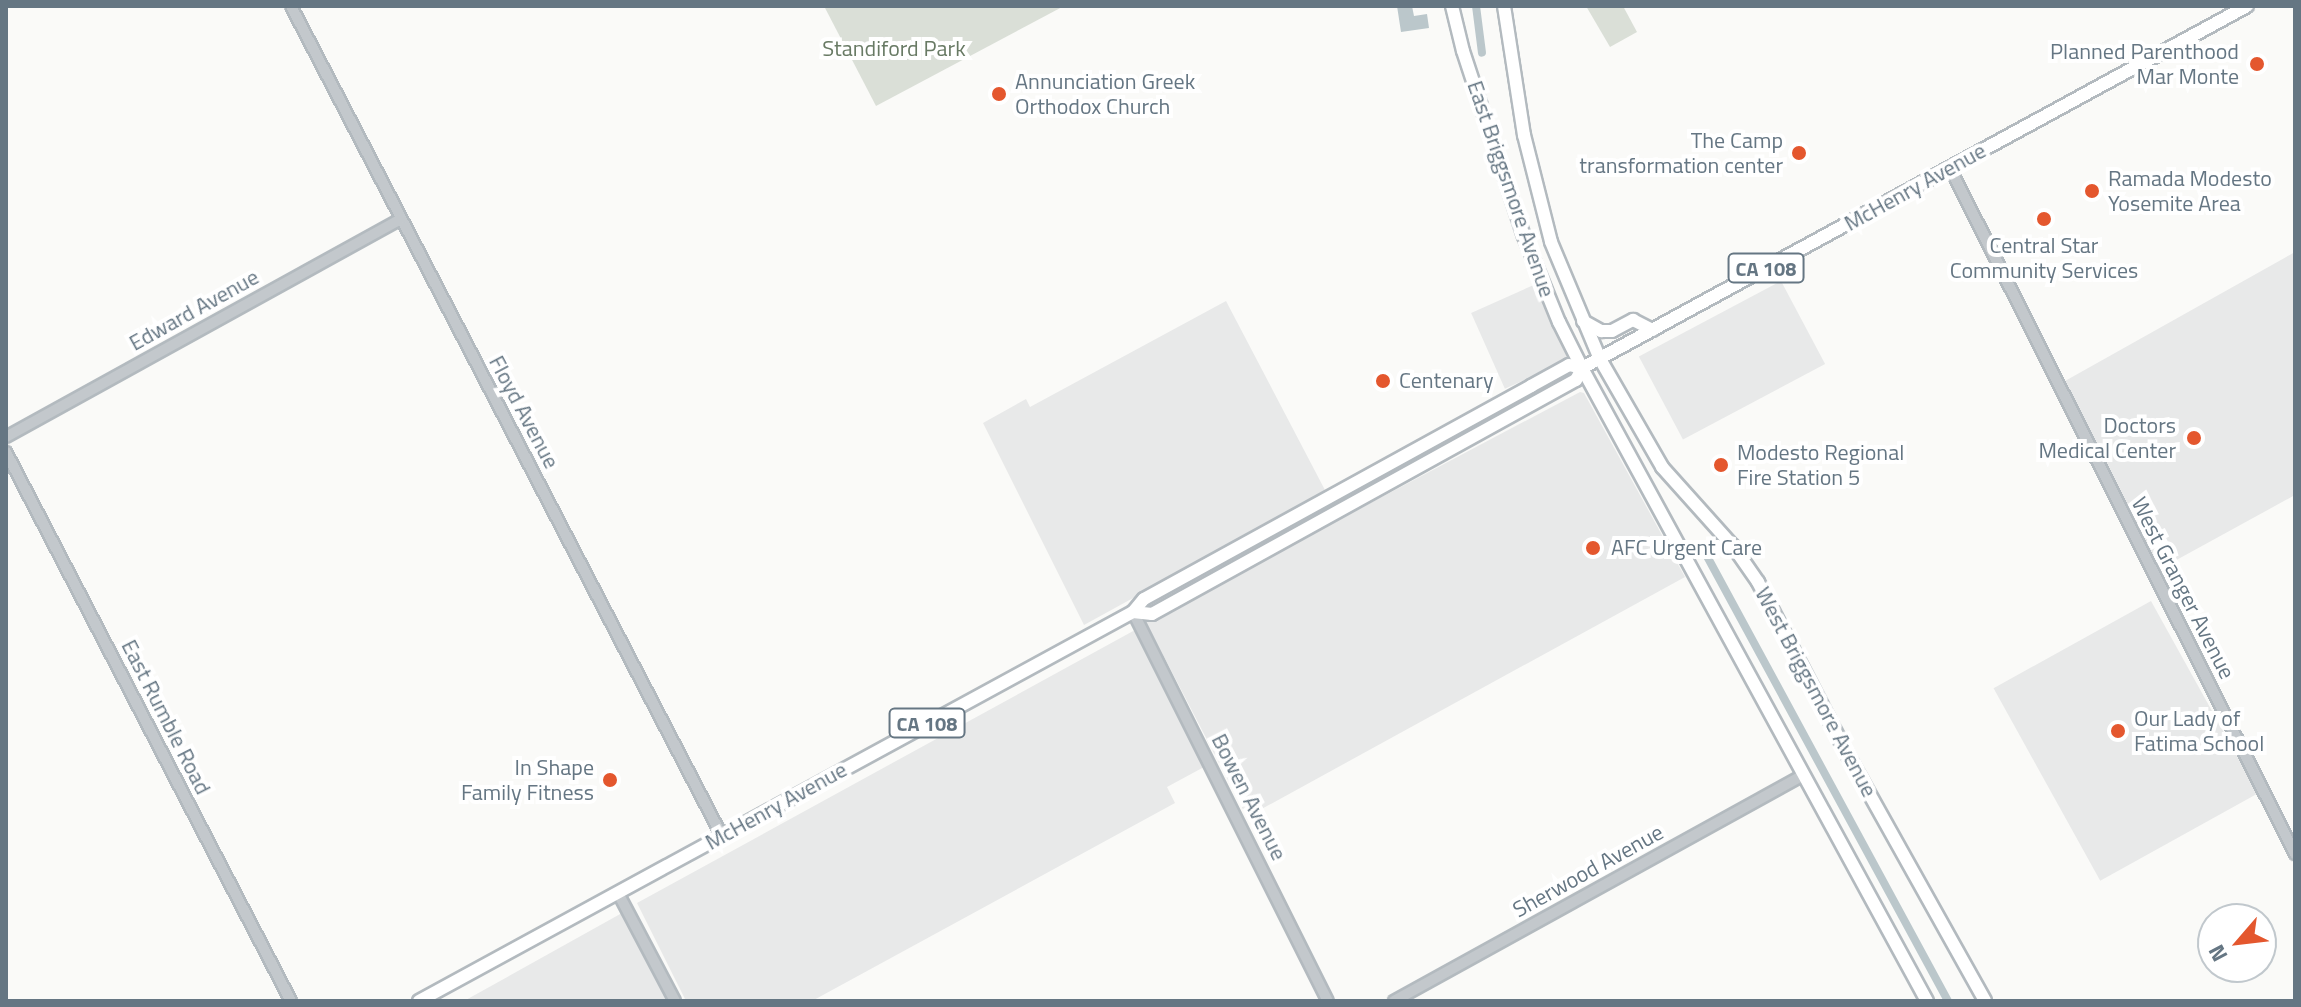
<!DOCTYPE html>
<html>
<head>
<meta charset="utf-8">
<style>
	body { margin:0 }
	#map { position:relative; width:2301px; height:1007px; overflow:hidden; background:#fafaf8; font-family:"Titillium Web",sans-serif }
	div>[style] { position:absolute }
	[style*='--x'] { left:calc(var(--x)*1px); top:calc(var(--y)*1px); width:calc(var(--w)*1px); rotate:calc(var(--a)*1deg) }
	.built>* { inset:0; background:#e8e9e9; transform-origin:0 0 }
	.green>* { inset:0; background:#dadfd7 }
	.water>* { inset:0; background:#bbc7cb }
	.canal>* { height:8px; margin:-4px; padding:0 4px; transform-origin:4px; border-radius:4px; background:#bbc7cb }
	.roads { filter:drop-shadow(2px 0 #b3babf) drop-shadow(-2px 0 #b3babf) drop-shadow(0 2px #b3babf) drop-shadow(0 -2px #b3babf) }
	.tertiary>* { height:10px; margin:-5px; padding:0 5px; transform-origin:5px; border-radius:5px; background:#c3c8cc }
	.secondary>* { height:12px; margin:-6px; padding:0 6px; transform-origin:6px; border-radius:6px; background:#fff }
	.primary>* { height:12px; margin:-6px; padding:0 6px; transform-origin:6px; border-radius:6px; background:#fff }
	.dots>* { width:22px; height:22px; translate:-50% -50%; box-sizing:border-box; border:4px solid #fff; border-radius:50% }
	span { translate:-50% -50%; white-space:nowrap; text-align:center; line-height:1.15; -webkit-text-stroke:8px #fff; paint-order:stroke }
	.shield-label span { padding:2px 6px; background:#fff; border:2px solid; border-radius:6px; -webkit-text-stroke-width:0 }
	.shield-label { font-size:20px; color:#657683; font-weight:700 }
	.park-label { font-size:22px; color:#687a64 }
	.poi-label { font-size:22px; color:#657683 }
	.right { translate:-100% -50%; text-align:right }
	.left { translate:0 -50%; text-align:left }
	.street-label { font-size:22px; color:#657683 }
	.frame { position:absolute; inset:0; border:8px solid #657683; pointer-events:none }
	.north { position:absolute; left:2197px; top:903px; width:80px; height:80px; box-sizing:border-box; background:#fff; border:2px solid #c1c8cd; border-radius:50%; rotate:242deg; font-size:22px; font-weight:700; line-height:32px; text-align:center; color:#657683 }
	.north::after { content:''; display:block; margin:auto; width:28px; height:36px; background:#e4572e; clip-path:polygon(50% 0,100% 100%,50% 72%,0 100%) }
</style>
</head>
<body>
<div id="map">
	<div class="built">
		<i style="clip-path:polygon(2295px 252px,2295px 495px,2160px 569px,2065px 381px)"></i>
		<i style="left:1781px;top:281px;width:94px;height:161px;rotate:62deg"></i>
		<i style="left:1536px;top:284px;width:83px;height:71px;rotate:66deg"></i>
		<i style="clip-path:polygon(1226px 301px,1326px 492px,1084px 625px,983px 423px,1026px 399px,1030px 407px)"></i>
		<i style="clip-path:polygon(1580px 392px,1584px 393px,1685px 577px,1247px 817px,1146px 622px)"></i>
		<i style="left:2151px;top:601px;width:220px;height:180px;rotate:61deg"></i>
		<i style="clip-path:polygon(1135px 630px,1204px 767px,1167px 787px,1175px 803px,812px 1001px,686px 1001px,637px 903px)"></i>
		<i style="clip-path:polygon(622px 913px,667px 1001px,464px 1001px)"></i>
	</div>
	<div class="green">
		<i style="clip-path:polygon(824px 6px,1064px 6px,876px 106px)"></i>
		<i style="clip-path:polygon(1586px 6px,1623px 6px,1637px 32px,1610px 47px)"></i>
	</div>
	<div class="water">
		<i style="clip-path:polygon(1397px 6px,1412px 6px,1414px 16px,1427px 14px,1429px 28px,1401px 32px)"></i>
	</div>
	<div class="canal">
		<i style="--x:1476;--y:6;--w:47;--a:82.7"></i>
		<i style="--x:1702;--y:547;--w:516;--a:61.55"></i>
	</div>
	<div class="roads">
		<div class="tertiary">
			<i style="--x:291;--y:6;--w:935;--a:62.56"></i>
			<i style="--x:1950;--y:168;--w:768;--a:63.3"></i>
			<i style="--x:6;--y:437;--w:451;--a:-28.9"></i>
			<i style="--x:6;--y:452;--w:619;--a:62.57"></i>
			<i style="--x:1133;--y:612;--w:435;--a:63.4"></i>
			<i style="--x:618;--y:893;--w:122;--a:62.2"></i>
			<i style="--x:1394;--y:1001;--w:465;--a:-28.9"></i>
		</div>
		<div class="secondary">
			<i style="--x:1452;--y:6;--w:46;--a:76.3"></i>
			<i style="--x:1463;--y:51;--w:195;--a:71.8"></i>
			<i style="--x:1524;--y:236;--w:93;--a:67.9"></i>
			<i style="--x:1559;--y:322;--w:51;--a:63.4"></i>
			<i style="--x:1504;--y:6;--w:131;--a:81.2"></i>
			<i style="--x:1524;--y:135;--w:110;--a:75.8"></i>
			<i style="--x:1551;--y:242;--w:127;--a:67.3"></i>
		</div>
		<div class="primary">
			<i style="--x:1583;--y:321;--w:21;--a:29"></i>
			<i style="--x:1601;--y:331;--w:11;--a:0"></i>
			<i style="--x:1612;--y:331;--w:24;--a:-28"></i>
			<i style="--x:1633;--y:320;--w:22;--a:27"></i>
			<i style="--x:1600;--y:359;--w:125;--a:60.1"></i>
			<i style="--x:1662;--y:467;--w:106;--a:48.1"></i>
			<i style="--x:1733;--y:546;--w:44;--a:55.2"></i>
			<i style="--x:1758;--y:582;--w:191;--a:62.6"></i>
			<i style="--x:1846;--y:752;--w:285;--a:60.8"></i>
			<i style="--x:1582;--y:368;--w:721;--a:61.41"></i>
			<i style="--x:1133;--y:612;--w:19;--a:6"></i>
			<i style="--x:1152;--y:614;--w:484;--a:-28.9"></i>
			<i style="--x:1576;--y:380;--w:13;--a:-63"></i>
			<i style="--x:1582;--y:368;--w:757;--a:-28.56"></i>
			<i style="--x:419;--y:1001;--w:813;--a:-28.58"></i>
			<i style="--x:1133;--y:612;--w:17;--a:-50"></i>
			<i style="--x:1144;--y:599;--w:442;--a:-28.8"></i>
			<i style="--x:1531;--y:386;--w:43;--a:-28.9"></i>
			<i style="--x:1569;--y:365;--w:13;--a:13"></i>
		</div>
	</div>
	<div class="dots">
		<i style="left:2257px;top:64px;background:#e4572e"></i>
		<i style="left:999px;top:94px;background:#e4572e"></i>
		<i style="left:1799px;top:153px;background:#e4572e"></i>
		<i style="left:2092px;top:191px;background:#e4572e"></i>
		<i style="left:2044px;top:219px;background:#e4572e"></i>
		<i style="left:1383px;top:381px;background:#e4572e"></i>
		<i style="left:2194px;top:438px;background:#e4572e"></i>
		<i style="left:1721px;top:465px;background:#e4572e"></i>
		<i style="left:1593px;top:548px;background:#e4572e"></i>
		<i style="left:2118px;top:731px;background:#e4572e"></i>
		<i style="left:610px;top:780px;background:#e4572e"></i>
	</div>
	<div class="shield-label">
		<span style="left:1766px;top:268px">CA 108</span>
		<span style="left:927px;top:723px">CA 108</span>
	</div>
	<div class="park-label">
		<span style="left:894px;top:49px">Standiford Park</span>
	</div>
	<div class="poi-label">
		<span class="right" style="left:2239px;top:64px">Planned Parenthood<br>Mar Monte</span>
		<span class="left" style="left:1015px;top:94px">Annunciation Greek<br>Orthodox Church</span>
		<span class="right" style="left:1783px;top:153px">The Camp<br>transformation center</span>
		<span class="left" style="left:2108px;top:191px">Ramada Modesto<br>Yosemite Area</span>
		<span style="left:2044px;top:258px">Central Star<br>Community Services</span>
		<span class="left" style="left:1399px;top:381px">Centenary</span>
		<span class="right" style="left:2176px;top:438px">Doctors<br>Medical Center</span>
		<span class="left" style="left:1737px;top:465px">Modesto Regional<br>Fire Station 5</span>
		<span class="left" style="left:1611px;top:548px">AFC Urgent Care</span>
		<span class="left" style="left:2134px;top:731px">Our Lady of<br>Fatima School</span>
		<span class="right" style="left:594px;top:780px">In Shape<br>Family Fitness</span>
	</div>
	<div class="street-label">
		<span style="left:1915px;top:187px;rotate:-29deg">McHenry Avenue</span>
		<span style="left:1511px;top:189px;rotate:71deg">East Briggsmore Avenue</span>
		<span style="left:194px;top:310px;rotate:-29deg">Edward Avenue</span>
		<span style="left:524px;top:412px;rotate:62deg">Floyd Avenue</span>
		<span style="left:2183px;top:588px;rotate:63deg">West Granger Avenue</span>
		<span style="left:1816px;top:692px;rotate:62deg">West Briggsmore Avenue</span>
		<span style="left:166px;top:717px;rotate:63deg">East Rumble Road</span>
		<span style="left:1249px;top:797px;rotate:63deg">Bowen Avenue</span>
		<span style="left:776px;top:806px;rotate:-29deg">McHenry Avenue</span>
		<span style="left:1588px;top:871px;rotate:-29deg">Sherwood Avenue</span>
	</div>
	<div class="frame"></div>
	<div class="north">N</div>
</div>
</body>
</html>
